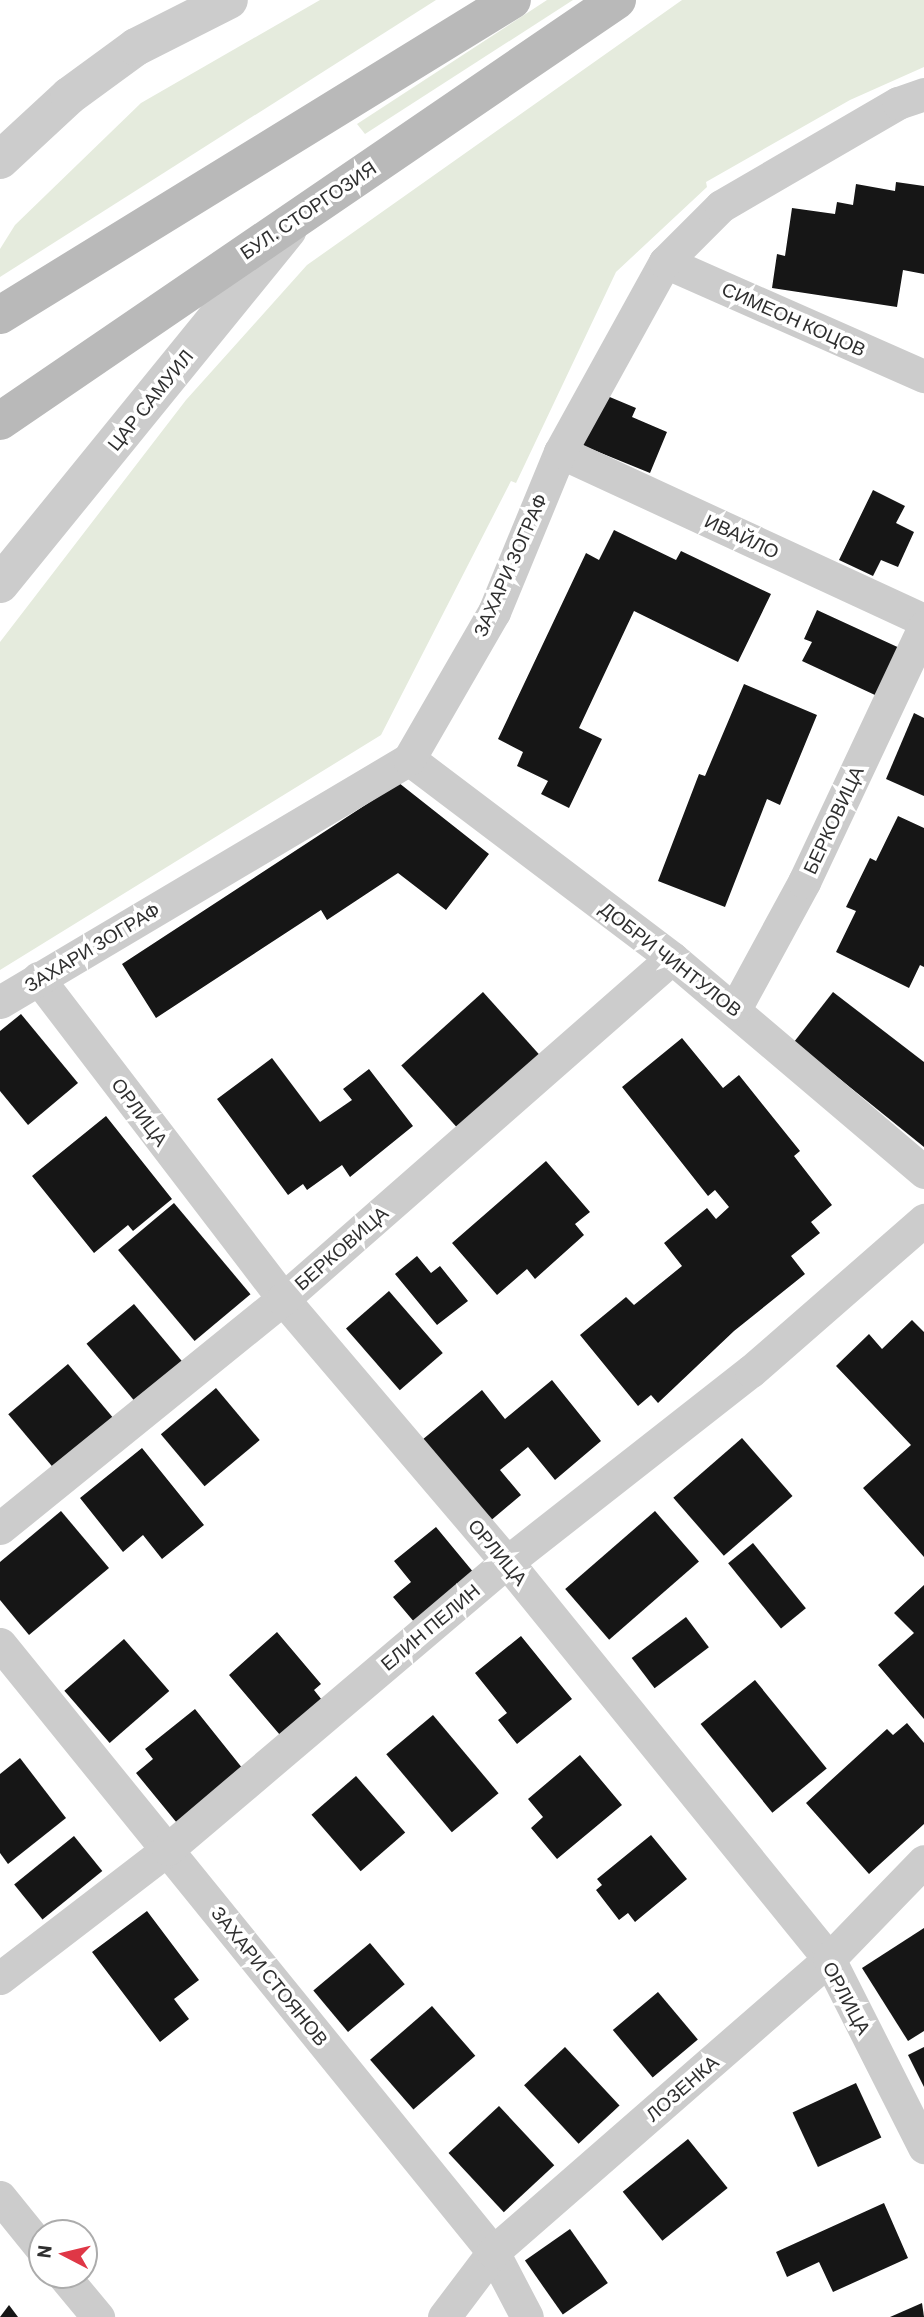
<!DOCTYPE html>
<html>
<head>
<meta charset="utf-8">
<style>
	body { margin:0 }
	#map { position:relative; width:924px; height:2317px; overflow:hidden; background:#fff; font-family:Barlow,sans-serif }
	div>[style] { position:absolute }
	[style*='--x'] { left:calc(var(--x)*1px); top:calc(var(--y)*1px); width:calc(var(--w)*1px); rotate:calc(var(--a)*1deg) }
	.green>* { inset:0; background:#e5ebdd }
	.building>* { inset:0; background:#161616; transform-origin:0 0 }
	.minor>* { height:33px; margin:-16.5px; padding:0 16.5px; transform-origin:16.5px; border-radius:16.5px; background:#ccc }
	.tertiary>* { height:38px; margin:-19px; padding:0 19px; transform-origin:19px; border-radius:19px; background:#ccc }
	.secondary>* { height:38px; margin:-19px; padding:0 19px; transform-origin:19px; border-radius:19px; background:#b9b9b9 }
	span { translate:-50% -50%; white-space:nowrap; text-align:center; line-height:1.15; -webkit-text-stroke:7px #fff; paint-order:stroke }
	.street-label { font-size:19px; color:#2f2f2f }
	.north { position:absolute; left:28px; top:2219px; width:70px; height:70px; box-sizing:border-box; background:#fff; border:2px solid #acacac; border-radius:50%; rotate:277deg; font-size:19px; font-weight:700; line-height:28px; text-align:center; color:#2f2f2f }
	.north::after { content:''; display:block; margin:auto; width:24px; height:32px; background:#df3746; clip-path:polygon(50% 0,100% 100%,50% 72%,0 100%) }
</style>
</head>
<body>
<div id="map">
	<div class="green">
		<i style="clip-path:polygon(320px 0,436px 0,0 277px,0 249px,15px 225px,141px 103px)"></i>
		<i style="clip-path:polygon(547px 0,573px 0,365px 134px,357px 124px)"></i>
		<i style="clip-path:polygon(682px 0,924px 0,924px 67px,850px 100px,706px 182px,707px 187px,616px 272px,516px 483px,511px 481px,381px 735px,0 970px,0 642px,186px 400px,307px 265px)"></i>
	</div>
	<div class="building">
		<i style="clip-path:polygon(896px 182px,924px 186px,924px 274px,903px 270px,897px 307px,772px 288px,777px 254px,785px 256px,792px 208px,835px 214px,837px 202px,853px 205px,856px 184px,895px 191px)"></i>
		<i style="clip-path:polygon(593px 390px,636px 408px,632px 417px,667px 432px,650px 473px,574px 442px)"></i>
		<i style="clip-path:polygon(873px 490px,905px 506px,896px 523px,914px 532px,898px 567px,881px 560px,873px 576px,839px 560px)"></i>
		<i style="clip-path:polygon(614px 530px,676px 560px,681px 551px,771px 594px,738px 662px,634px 611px,579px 728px,602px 739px,569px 808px,541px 794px,548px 781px,517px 766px,523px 752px,498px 739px,586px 553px,599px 560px)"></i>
		<i style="clip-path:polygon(817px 610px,904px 650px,875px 695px,802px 661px,812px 642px,804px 639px)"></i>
		<i style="clip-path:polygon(744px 684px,817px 715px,780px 805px,767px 799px,725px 907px,658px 881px,699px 774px,705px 776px)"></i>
		<i style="clip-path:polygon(914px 713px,924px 718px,924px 796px,886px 779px)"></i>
		<i style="clip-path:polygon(399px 783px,489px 854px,446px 910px,398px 873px,327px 920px,321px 910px,156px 1018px,122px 964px)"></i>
		<i style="clip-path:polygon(898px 816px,924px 828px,924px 967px,920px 965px,909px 988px,836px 952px,856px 911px,846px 907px,870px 858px,876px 861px)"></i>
		<i style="left:483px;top:992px;width:86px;height:110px;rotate:48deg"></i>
		<i style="clip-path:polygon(833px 992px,924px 1062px,924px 1147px,794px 1042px)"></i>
		<i style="clip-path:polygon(21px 1014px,78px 1083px,28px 1125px,0 1091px,0 1031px)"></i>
		<i style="clip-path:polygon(682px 1038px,723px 1088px,739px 1075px,800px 1151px,794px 1156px,832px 1205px,811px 1222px,820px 1233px,791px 1256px,805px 1274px,734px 1331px,658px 1403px,651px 1395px,638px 1406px,580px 1335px,626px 1297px,634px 1305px,682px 1266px,664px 1243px,707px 1208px,716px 1219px,729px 1207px,715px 1190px,708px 1196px,622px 1087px)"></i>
		<i style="clip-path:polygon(272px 1058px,320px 1122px,352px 1100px,343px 1089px,369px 1069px,413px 1126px,350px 1177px,342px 1165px,307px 1190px,303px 1184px,288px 1195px,217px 1099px)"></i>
		<i style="clip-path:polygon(106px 1116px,172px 1199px,133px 1231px,128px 1225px,94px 1253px,32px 1176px)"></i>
		<i style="clip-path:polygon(546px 1161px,590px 1212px,575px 1224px,584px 1235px,535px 1279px,527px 1269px,497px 1295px,452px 1243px)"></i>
		<i style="left:174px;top:1203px;width:119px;height:73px;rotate:50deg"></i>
		<i style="clip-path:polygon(417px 1256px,431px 1273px,440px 1266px,468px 1301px,437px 1325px,395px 1274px)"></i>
		<i style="left:389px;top:1291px;width:82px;height:57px;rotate:49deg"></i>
		<i style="left:134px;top:1304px;width:76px;height:62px;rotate:50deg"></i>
		<i style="clip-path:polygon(912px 1320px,924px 1332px,924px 1557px,863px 1488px,911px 1445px,836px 1366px,869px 1334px,882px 1349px)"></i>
		<i style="left:68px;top:1364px;width:75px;height:78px;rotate:50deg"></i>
		<i style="clip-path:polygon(552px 1380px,601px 1441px,555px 1480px,528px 1447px,500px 1470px,521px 1495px,489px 1522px,422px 1440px,482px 1390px,505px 1419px)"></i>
		<i style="left:216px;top:1388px;width:68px;height:72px;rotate:50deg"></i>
		<i style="left:742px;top:1438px;width:77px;height:91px;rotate:49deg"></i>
		<i style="clip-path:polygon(142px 1448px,204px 1525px,162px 1559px,143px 1535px,123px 1552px,80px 1498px)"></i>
		<i style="clip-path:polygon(61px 1511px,109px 1568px,29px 1635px,0 1600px,0 1562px)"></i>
		<i style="left:655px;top:1511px;width:67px;height:119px;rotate:49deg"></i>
		<i style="clip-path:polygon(436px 1527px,474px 1573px,415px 1623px,393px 1597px,411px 1582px,394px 1561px)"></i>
		<i style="left:753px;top:1543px;width:84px;height:32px;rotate:51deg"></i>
		<i style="clip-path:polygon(924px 1585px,924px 1719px,878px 1665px,914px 1633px,894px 1613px)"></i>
		<i style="left:686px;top:1617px;width:38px;height:68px;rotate:53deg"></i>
		<i style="clip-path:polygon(277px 1632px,321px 1684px,314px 1690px,322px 1700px,280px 1735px,229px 1675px)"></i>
		<i style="clip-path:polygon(521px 1636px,572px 1699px,517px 1744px,498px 1720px,507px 1713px,475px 1673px)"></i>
		<i style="left:124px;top:1639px;width:69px;height:79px;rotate:49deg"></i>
		<i style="left:755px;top:1680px;width:114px;height:70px;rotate:51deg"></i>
		<i style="clip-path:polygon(195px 1709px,243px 1769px,177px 1823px,136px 1773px,153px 1759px,145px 1749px)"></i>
		<i style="left:433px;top:1715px;width:102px;height:61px;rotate:50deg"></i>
		<i style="clip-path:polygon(907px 1723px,924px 1743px,924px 1824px,869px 1874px,806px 1803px,887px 1729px,893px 1735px)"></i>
		<i style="clip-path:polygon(580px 1755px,622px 1805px,557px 1859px,531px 1828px,543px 1817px,528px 1799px)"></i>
		<i style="clip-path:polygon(20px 1758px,66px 1818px,8px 1864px,0 1853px,0 1774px)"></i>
		<i style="left:356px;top:1776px;width:75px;height:59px;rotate:49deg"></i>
		<i style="clip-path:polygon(651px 1835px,687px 1879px,635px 1922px,628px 1913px,619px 1920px,596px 1890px,602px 1885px,597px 1879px)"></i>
		<i style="left:74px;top:1836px;width:45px;height:77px;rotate:51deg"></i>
		<i style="clip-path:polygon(147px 1911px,199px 1980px,174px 1999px,189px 2019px,160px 2042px,92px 1952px)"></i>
		<i style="clip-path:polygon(924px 1928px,924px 2031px,908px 2041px,862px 1968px)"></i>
		<i style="left:370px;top:1943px;width:54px;height:74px;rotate:50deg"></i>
		<i style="left:658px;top:1992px;width:62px;height:59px;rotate:50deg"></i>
		<i style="left:432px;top:2006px;width:66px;height:82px;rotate:49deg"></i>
		<i style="left:565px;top:2047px;width:80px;height:56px;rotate:47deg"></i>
		<i style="clip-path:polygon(924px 2047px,924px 2087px,908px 2055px)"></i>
		<i style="left:856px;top:2083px;width:60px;height:70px;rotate:65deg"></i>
		<i style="left:499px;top:2106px;width:81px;height:69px;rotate:47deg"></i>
		<i style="left:688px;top:2139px;width:63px;height:84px;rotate:51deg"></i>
		<i style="clip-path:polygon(884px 2203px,908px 2258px,833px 2292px,819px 2262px,787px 2277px,776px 2252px)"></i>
		<i style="left:570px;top:2229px;width:66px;height:55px;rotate:55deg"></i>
		<i style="clip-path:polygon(922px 2303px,924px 2317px,890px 2317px)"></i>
		<i style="clip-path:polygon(9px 2305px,18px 2317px,0 2317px)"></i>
	</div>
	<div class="minor">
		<i style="--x:665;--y:262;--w:283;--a:23.8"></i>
		<i style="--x:560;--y:452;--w:401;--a:24.8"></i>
		<i style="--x:409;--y:759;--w:330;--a:37.1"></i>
		<i style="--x:672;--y:958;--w:331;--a:40.3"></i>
		<i style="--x:38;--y:978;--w:404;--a:52.6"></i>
		<i style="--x:283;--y:1299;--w:345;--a:49.6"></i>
		<i style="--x:507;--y:1562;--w:511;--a:50.96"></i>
		<i style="--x:829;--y:1959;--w:211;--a:63.2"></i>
		<i style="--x:0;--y:1002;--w:476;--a:-30.7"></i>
		<i style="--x:409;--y:759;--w:170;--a:-60"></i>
		<i style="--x:494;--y:612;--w:173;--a:-67.6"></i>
		<i style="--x:560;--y:452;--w:217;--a:-61.1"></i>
		<i style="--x:665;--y:262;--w:79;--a:-45"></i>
		<i style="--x:721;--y:206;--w:205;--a:-30.2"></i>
		<i style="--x:898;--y:103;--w:28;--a:-19"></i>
		<i style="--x:735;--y:1009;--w:145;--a:-61.5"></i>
		<i style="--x:804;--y:882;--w:282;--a:-64.8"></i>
		<i style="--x:0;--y:1528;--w:364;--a:-39"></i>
		<i style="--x:283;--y:1299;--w:517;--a:-41.24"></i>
		<i style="--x:0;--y:1644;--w:783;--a:50.96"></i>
		<i style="--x:493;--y:2252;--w:73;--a:62.4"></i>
		<i style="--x:0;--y:1978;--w:212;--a:-37.5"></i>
		<i style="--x:168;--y:1849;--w:444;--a:-40.3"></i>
		<i style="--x:507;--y:1562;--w:310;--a:-38.1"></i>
		<i style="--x:751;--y:1371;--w:230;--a:-41.1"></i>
		<i style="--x:0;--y:2197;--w:67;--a:51.1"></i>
		<i style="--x:63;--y:2275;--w:55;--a:50.2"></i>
		<i style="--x:444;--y:2317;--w:81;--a:-53"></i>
		<i style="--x:493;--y:2252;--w:446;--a:-41.1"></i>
		<i style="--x:829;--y:1959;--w:136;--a:-45.9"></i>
	</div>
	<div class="tertiary">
		<i style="--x:0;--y:160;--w:94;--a:-42.8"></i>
		<i style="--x:69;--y:96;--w:83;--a:-36.2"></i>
		<i style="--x:136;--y:47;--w:104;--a:-26.8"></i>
		<i style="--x:0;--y:584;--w:456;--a:-50.9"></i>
	</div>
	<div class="secondary">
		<i style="--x:0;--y:315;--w:601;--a:-31.6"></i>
		<i style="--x:0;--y:421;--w:747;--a:-34.31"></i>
	</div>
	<div class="street-label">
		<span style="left:308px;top:210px;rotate:-34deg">БУЛ. СТОРГОЗИЯ</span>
		<span style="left:794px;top:319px;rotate:24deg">СИМЕОН КОЦОВ</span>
		<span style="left:150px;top:400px;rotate:-51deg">ЦАР САМУИЛ</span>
		<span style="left:742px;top:536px;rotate:25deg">ИВАЙЛО</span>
		<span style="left:510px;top:565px;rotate:-66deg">ЗАХАРИ ЗОГРАФ</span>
		<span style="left:833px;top:820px;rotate:-65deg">БЕРКОВИЦА</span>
		<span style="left:92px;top:947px;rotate:-31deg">ЗАХАРИ ЗОГРАФ</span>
		<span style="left:671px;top:959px;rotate:38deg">ДОБРИ ЧИНТУЛОВ</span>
		<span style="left:140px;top:1112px;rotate:53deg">ОРЛИЦА</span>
		<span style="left:341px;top:1248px;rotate:-41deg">БЕРКОВИЦА</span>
		<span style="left:498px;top:1552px;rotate:50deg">ОРЛИЦА</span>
		<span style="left:430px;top:1627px;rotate:-40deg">ЕЛИН ПЕЛИН</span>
		<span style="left:270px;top:1976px;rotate:51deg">ЗАХАРИ СТОЯНОВ</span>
		<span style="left:847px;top:1998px;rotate:62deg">ОРЛИЦА</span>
		<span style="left:682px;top:2088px;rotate:-41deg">ЛОЗЕНКА</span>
	</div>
	<div class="north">N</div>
</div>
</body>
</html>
